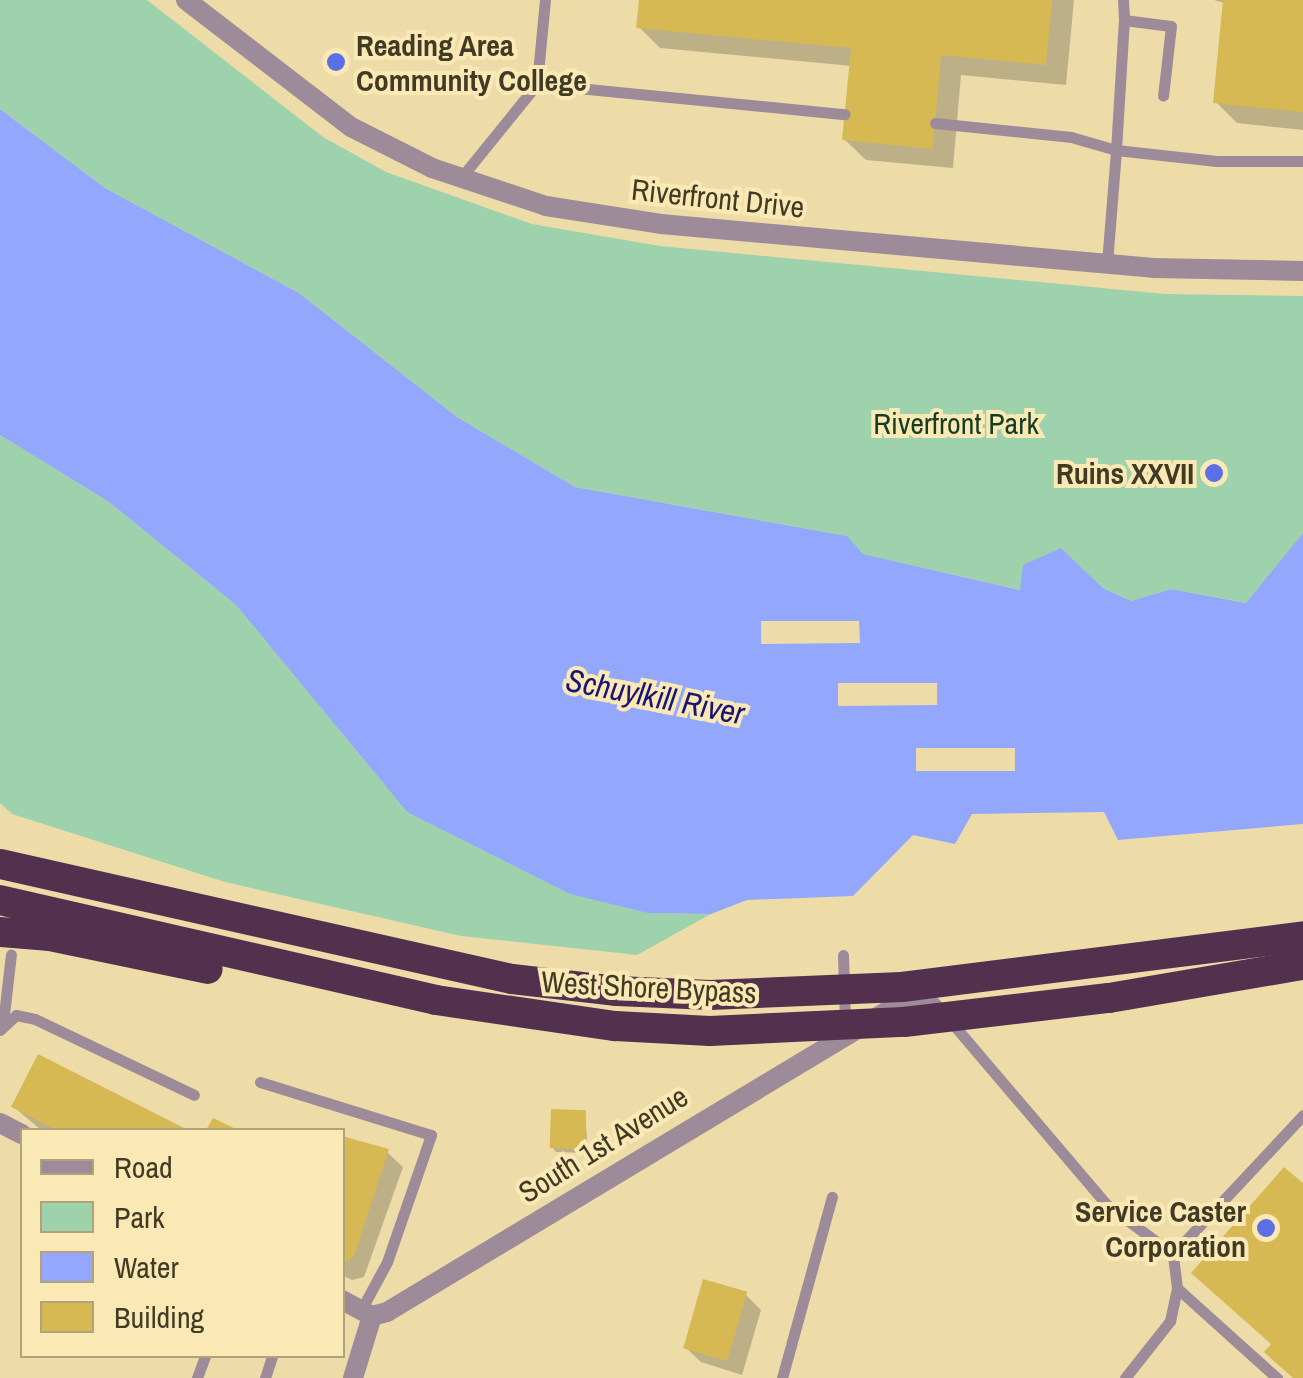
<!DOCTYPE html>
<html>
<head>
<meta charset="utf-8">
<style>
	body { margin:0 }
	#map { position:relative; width:1303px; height:1378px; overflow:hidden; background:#eddca8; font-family:"Archivo Narrow",sans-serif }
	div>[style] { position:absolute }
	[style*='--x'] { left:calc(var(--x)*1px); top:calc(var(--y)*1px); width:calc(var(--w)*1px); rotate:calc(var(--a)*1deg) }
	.green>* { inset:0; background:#9ed2ac }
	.water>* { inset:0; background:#93a8fd }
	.shadow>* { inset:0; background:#0003 }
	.building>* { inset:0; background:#d7b953; transform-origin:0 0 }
	.service>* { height:11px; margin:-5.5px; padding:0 5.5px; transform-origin:5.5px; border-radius:5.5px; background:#9e8b9a }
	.minor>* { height:20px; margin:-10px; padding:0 10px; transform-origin:10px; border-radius:10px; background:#9e8b9a }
	.motorway>* { height:30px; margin:-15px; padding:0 15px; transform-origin:15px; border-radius:15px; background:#54304f }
	.dots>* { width:28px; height:28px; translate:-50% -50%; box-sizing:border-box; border:5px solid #fae9b5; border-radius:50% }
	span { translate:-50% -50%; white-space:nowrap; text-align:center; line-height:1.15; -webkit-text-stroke:8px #fae9b5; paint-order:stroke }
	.poi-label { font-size:30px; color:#413a25; font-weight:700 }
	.left { translate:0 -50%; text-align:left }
	.right { translate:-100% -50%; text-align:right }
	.street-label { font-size:30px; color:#413a25 }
	.park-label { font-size:30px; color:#163c23 }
	.water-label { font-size:32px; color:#191576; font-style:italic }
	.legend { position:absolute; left:20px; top:1128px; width:325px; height:230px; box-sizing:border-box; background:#fae9b5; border:2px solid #b0a37b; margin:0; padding:12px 18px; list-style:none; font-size:30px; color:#413a25 }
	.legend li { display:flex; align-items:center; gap:20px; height:50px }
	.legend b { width:50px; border:2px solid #b0a37b }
</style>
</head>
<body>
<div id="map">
	<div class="green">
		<i style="clip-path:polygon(0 0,147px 0,323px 137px,386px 172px,532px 224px,660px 246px,1165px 294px,1303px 296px,1303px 533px,1247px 603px,1171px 589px,1131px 601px,1103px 588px,1061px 548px,1021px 590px,862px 554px,847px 536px,575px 487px,457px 417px,299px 293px,105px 188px,0 109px)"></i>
		<i style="clip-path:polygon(0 435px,109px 502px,236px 605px,407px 812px,648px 913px,711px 914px,637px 955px,461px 936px,225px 882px,12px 814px,0 803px)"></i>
	</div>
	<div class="water">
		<i style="clip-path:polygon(evenodd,0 109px,105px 188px,299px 293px,457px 417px,575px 487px,847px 536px,863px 554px,1020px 590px,1023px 565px,1061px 548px,1103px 588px,1131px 601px,1171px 589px,1246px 603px,1303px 533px,1303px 824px,1118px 840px,1104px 812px,972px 814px,955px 844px,913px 835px,853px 896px,747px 900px,711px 914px,648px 913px,570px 894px,407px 812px,236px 605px,109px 502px,0 435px,0 109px,761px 621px,859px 621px,860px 643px,761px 644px,761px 621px,0 109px,838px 683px,937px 683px,937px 705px,838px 706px,838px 683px,0 109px,916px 748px,1015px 748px,1015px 771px,916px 771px,916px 748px)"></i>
	</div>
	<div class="shadow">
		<i style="clip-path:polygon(641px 0,1074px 0,1066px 85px,961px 75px,953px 168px,866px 160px,845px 140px,852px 66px,660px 48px,639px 27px)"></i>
		<i style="clip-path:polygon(1303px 0,1303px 130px,1237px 123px,1216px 102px,1225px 3px,1214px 0)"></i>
		<i style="clip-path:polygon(39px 1058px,182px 1130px,41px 1130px,14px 1107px)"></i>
		<i style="clip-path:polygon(585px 1113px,588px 1153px,556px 1152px,552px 1147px)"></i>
		<i style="clip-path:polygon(342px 1138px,387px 1152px,403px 1167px,364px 1277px,352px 1280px,342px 1275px)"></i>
		<i style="clip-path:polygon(745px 1294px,761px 1310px,742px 1375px,701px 1362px,685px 1347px)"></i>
	</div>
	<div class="building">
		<i style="clip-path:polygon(639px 0,1052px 0,1046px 65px,941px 55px,933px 149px,842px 140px,851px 48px,636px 28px)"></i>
		<i style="clip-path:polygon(1223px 0,1303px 0,1303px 112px,1213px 103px)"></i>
		<i style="clip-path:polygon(38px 1054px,188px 1130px,57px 1130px,11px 1107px)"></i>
		<i style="left:551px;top:1109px;width:35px;height:39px;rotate:2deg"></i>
		<i style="clip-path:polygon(213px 1118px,238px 1130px,206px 1130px)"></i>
		<i style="clip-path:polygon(342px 1136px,389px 1149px,354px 1256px,342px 1265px)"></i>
		<i style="clip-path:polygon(1284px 1167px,1303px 1183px,1303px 1378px,1293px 1378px,1264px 1352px,1271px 1344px,1191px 1273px)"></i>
		<i style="left:703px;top:1279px;width:46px;height:72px;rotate:16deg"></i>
	</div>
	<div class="service">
		<i style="--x:1123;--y:0;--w:20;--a:87"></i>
		<i style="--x:537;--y:84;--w:309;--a:5.6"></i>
		<i style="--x:935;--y:123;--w:137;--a:5.9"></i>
		<i style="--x:1071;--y:137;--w:47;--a:16.1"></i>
		<i style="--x:1116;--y:150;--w:130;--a:-86.5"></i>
		<i style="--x:1124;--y:20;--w:47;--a:7.3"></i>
		<i style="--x:1171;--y:26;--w:70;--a:96.5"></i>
		<i style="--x:460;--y:179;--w:122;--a:-51"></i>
		<i style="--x:537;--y:84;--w:84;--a:-84.6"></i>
		<i style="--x:1107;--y:263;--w:113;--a:-85.4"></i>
		<i style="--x:1116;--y:150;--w:101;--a:6.3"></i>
		<i style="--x:1216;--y:161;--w:87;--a:0"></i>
		<i style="--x:843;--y:955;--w:69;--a:88.3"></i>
		<i style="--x:894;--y:1007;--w:41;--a:-5.6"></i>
		<i style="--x:935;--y:1003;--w:265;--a:49.6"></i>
		<i style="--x:1107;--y:1205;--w:82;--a:36.6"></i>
		<i style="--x:3;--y:1023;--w:69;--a:-83.4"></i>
		<i style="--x:0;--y:1030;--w:22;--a:-43"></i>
		<i style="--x:16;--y:1015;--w:19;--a:12"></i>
		<i style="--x:35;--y:1019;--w:176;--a:25.5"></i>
		<i style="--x:260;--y:1082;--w:179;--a:17.2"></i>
		<i style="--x:431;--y:1135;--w:134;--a:109.1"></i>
		<i style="--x:387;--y:1262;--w:55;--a:118.4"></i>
		<i style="--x:1177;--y:1288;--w:135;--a:42"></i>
		<i style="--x:197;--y:1378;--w:23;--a:-70"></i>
		<i style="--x:265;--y:1378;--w:23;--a:-72"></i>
		<i style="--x:782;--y:1378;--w:188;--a:-74.6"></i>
		<i style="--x:1125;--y:1378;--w:73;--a:-51.7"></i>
		<i style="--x:1170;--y:1321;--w:34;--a:-78"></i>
		<i style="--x:1177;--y:1288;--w:34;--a:-97"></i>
		<i style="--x:1173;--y:1254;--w:190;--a:-46.9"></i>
	</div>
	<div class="minor">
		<i style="--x:186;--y:0;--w:208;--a:37.6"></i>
		<i style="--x:351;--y:127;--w:91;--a:26.8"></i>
		<i style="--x:432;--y:168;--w:120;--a:18.4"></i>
		<i style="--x:546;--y:206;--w:116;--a:8.9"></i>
		<i style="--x:661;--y:224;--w:494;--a:5.1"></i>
		<i style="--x:1153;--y:268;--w:150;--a:1.1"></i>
		<i style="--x:0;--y:1123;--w:25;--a:27"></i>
		<i style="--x:342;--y:1300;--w:34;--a:28"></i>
		<i style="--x:372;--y:1316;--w:16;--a:-15"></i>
		<i style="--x:387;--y:1312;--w:592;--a:-31.03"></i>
		<i style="--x:353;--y:1378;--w:65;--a:-73"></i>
	</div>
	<div class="motorway">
		<i style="--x:0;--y:864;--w:525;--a:12.66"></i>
		<i style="--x:512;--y:979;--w:106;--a:6.5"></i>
		<i style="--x:617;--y:991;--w:93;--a:2.5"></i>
		<i style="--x:710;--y:995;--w:192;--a:-2.4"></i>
		<i style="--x:902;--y:987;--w:404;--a:-7.2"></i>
		<i style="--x:0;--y:900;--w:447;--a:12.9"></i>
		<i style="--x:436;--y:1000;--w:181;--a:8.3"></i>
		<i style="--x:615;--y:1026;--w:95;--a:3"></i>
		<i style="--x:710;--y:1031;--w:194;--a:-2.7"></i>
		<i style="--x:904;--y:1022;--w:206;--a:-6.7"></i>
		<i style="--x:1109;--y:998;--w:197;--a:-9.7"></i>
		<i style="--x:0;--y:932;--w:50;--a:4.6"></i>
		<i style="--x:50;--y:936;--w:161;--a:11.8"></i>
	</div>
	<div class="dots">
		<i style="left:336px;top:62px;background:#5b6fe6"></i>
		<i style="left:1214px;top:473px;background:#5b6fe6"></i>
		<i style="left:1266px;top:1228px;background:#5b6fe6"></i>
	</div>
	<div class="poi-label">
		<span class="left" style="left:356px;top:62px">Reading Area<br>Community College</span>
		<span class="right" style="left:1194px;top:473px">Ruins XXVII</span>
		<span class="right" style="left:1246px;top:1228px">Service Caster<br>Corporation</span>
	</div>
	<div class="street-label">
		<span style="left:718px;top:198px;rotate:6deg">Riverfront Drive</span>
		<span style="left:649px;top:987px;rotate:3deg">West Shore Bypass</span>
		<span style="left:603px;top:1144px;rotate:-32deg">South 1st Avenue</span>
	</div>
	<div class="park-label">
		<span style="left:956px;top:423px">Riverfront Park</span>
	</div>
	<div class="water-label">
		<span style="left:655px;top:697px;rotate:11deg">Schuylkill River</span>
	</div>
	<ul class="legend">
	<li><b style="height:12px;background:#9e8b9a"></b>Road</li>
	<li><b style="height:28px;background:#9ed2ac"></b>Park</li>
	<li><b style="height:28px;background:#93a8fd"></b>Water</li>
	<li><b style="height:28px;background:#d7b953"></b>Building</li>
	</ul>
</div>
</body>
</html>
